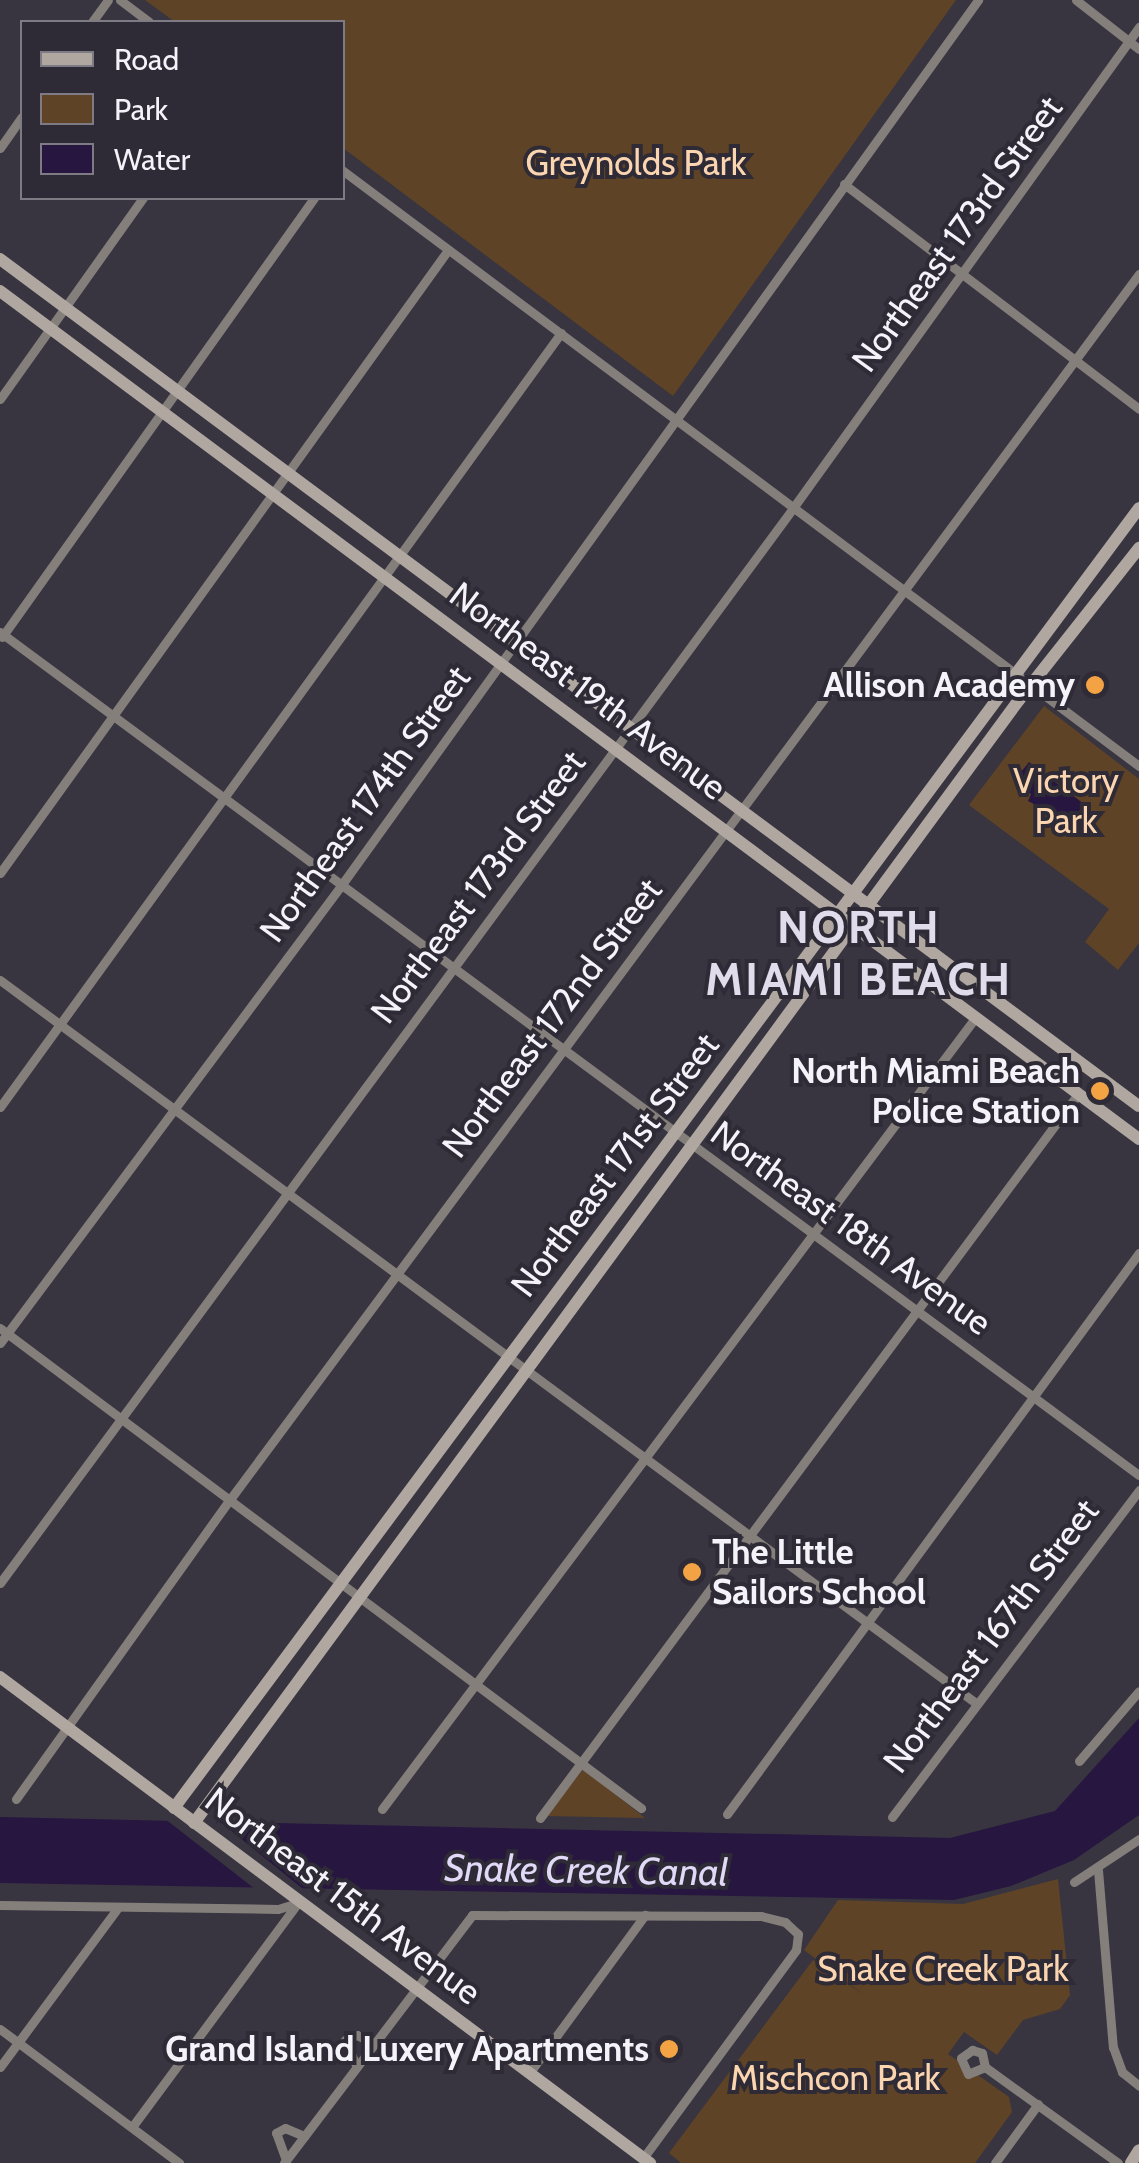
<!DOCTYPE html>
<html>
<head>
<meta charset="utf-8">
<style>
	body { margin:0 }
	#map { position:relative; width:1139px; height:2163px; overflow:hidden; background:#383541; font-family:Cabin,sans-serif }
	div>[style] { position:absolute }
	[style*='--x'] { left:calc(var(--x)*1px); top:calc(var(--y)*1px); width:calc(var(--w)*1px); rotate:calc(var(--a)*1deg) }
	.green>* { inset:0; background:#5f4326 }
	.water>* { inset:0; background:#271640 }
	.pier>* { inset:0; background:#383541 }
	.street>* { height:9px; margin:-4.5px; padding:0 4.5px; transform-origin:4.5px; border-radius:4.5px; background:#847f7a }
	.secondary>* { height:12px; margin:-6px; padding:0 6px; transform-origin:6px; border-radius:6px; background:#afa7a0 }
	.dots>* { width:28px; height:28px; translate:-50% -50%; box-sizing:border-box; border:5px solid #2e2b36; border-radius:50% }
	span { translate:-50% -50%; white-space:nowrap; text-align:center; line-height:1.15; -webkit-text-stroke:8px #2e2b36; paint-order:stroke }
	.park-label { font-size:35px; color:#fbd5b0 }
	.street-label { font-size:35px; color:#f5f3fa }
	.poi-label { font-size:35px; color:#f5f3fa; font-weight:700 }
	.right { translate:-100% -50%; text-align:right }
	.left { translate:0 -50%; text-align:left }
	.water-label { font-size:38px; color:#e2d9f8; font-style:italic }
	.district-label { font-size:45px; color:#e0dceb; font-weight:700; letter-spacing:2.5px }
	.legend { position:absolute; left:20px; top:20px; width:325px; height:180px; box-sizing:border-box; background:#2e2b36; border:2px solid #7e7b84; margin:0; padding:12px 18px; list-style:none; font-size:30px; color:#f5f3fa }
	.legend li { display:flex; align-items:center; gap:20px; height:50px }
	.legend b { width:50px; border:2px solid #7e7b84 }
</style>
</head>
<body>
<div id="map">
	<div class="green">
		<i style="clip-path:polygon(145px 0,956px 0,673px 396px,343px 148px,342px 22px,175px 22px)"></i>
		<i style="clip-path:polygon(1044px 706px,1139px 779px,1139px 943px,1118px 970px,1085px 942px,1109px 909px,969px 805px)"></i>
		<i style="clip-path:polygon(583px 1769px,645px 1818px,547px 1816px)"></i>
		<i style="clip-path:polygon(1058px 1879px,1070px 1995px,1060px 2009px,1023px 2020px,997px 2055px,964px 2032px,948px 2054px,1009px 2097px,1012px 2112px,975px 2163px,681px 2163px,669px 2153px,813px 1960px,864px 1995px,804px 1950px,838px 1900px,963px 1904px)"></i>
	</div>
	<div class="water">
		<i style="clip-path:polygon(1029px 762px,1084px 804px,1071px 823px,1028px 801px,1031px 794px,1014px 781px)"></i>
		<i style="clip-path:polygon(1139px 1718px,1139px 1815px,1074px 1860px,1011px 1886px,954px 1900px,0 1883px,0 1817px,950px 1838px,1055px 1811px)"></i>
	</div>
	<div class="pier">
		<i style="clip-path:polygon(160px 1815px,213px 1816px,308px 1893px,259px 1892px)"></i>
	</div>
	<div class="street">
		<i style="--x:120;--y:0;--w:36;--a:37"></i>
		<i style="--x:1076;--y:0;--w:80;--a:37.9"></i>
		<i style="--x:92;--y:22;--w:27;--a:-54"></i>
		<i style="--x:0;--y:148;--w:38;--a:-55"></i>
		<i style="--x:342;--y:170;--w:995;--a:36.79"></i>
		<i style="--x:844;--y:184;--w:371;--a:37.3"></i>
		<i style="--x:0;--y:399;--w:247;--a:-54.6"></i>
		<i style="--x:0;--y:632;--w:1417;--a:36.51"></i>
		<i style="--x:2;--y:637;--w:539;--a:-54.6"></i>
		<i style="--x:0;--y:873;--w:767;--a:-54.28"></i>
		<i style="--x:0;--y:980;--w:1216;--a:36.54"></i>
		<i style="--x:0;--y:1107;--w:956;--a:-54.07"></i>
		<i style="--x:0;--y:1328;--w:801;--a:36.83"></i>
		<i style="--x:0;--y:1343;--w:569;--a:-53.29"></i>
		<i style="--x:340;--y:887;--w:1093;--a:-54.27"></i>
		<i style="--x:0;--y:1583;--w:1336;--a:-53.58"></i>
		<i style="--x:793;--y:508;--w:593;--a:-54.27"></i>
		<i style="--x:1079;--y:1761;--w:92;--a:-49.4"></i>
		<i style="--x:16;--y:1799;--w:370;--a:-54.5"></i>
		<i style="--x:231;--y:1498;--w:1524;--a:-53.43"></i>
		<i style="--x:382;--y:1809;--w:989;--a:-53.14"></i>
		<i style="--x:727;--y:1814;--w:696;--a:-53.71"></i>
		<i style="--x:892;--y:1817;--w:410;--a:-52.9"></i>
		<i style="--x:540;--y:1818;--w:902;--a:-53.38"></i>
		<i style="--x:1098;--y:1870;--w:178;--a:85.2"></i>
		<i style="--x:1113;--y:2047;--w:27;--a:70"></i>
		<i style="--x:1122;--y:2072;--w:22;--a:39"></i>
		<i style="--x:1074;--y:1882;--w:78;--a:-33.5"></i>
		<i style="--x:0;--y:1905;--w:278;--a:0.8"></i>
		<i style="--x:278;--y:1909;--w:21;--a:-17"></i>
		<i style="--x:0;--y:2029;--w:224;--a:36.8"></i>
		<i style="--x:356;--y:2065;--w:27;--a:-114"></i>
		<i style="--x:345;--y:2040;--w:13;--a:-23"></i>
		<i style="--x:357;--y:2035;--w:18;--a:27"></i>
		<i style="--x:0;--y:2067;--w:197;--a:-53.5"></i>
		<i style="--x:985;--y:2067;--w:18;--a:158"></i>
		<i style="--x:968;--y:2074;--w:17;--a:-114"></i>
		<i style="--x:961;--y:2058;--w:14;--a:-36"></i>
		<i style="--x:972;--y:2050;--w:10;--a:17"></i>
		<i style="--x:982;--y:2053;--w:14;--a:78"></i>
		<i style="--x:985;--y:2067;--w:164;--a:35.8"></i>
		<i style="--x:530;--y:2072;--w:195;--a:-53.8"></i>
		<i style="--x:132;--y:2127;--w:276;--a:-53.5"></i>
		<i style="--x:286;--y:2160;--w:29;--a:-110"></i>
		<i style="--x:276;--y:2133;--w:10;--a:-29"></i>
		<i style="--x:285;--y:2128;--w:21;--a:23"></i>
		<i style="--x:284;--y:2163;--w:311;--a:-52.8"></i>
		<i style="--x:472;--y:1915;--w:289;--a:0.2"></i>
		<i style="--x:761;--y:1916;--w:25;--a:14"></i>
		<i style="--x:785;--y:1922;--w:18;--a:43"></i>
		<i style="--x:798;--y:1934;--w:16;--a:97"></i>
		<i style="--x:796;--y:1950;--w:258;--a:126.3"></i>
		<i style="--x:995;--y:2163;--w:73;--a:-53.9"></i>
	</div>
	<div class="secondary">
		<i style="--x:0;--y:259;--w:1419;--a:36.64"></i>
		<i style="--x:0;--y:291;--w:1420;--a:36.67"></i>
		<i style="--x:0;--y:1677;--w:812;--a:36.79"></i>
		<i style="--x:174;--y:1808;--w:1619;--a:-53.41"></i>
		<i style="--x:194;--y:1823;--w:1393;--a:-53.7"></i>
		<i style="--x:1019;--y:700;--w:194;--a:-51.7"></i>
		<i style="--x:1131;--y:2163;--w:15;--a:-58"></i>
	</div>
	<div class="dots">
		<i style="left:1095px;top:685px;background:#f4a344"></i>
		<i style="left:1100px;top:1091px;background:#f4a344"></i>
		<i style="left:692px;top:1572px;background:#f4a344"></i>
		<i style="left:669px;top:2049px;background:#f4a344"></i>
	</div>
	<div class="park-label">
		<span style="left:636px;top:163px">Greynolds Park</span>
		<span style="left:1066px;top:801px">Victory<br>Park</span>
		<span style="left:943px;top:1969px">Snake Creek Park</span>
		<span style="left:835px;top:2078px">Mischcon Park</span>
	</div>
	<div class="street-label">
		<span style="left:957px;top:234px;rotate:-54deg">Northeast 173rd Street</span>
		<span style="left:588px;top:691px;rotate:37deg">Northeast 19th Avenue</span>
		<span style="left:365px;top:804px;rotate:-54deg">Northeast 174th Street</span>
		<span style="left:478px;top:887px;rotate:-53deg">Northeast 173rd Street</span>
		<span style="left:552px;top:1018px;rotate:-53deg">Northeast 172nd Street</span>
		<span style="left:615px;top:1165px;rotate:-53deg">Northeast 171st Street</span>
		<span style="left:851px;top:1228px;rotate:36deg">Northeast 18th Avenue</span>
		<span style="left:991px;top:1636px;rotate:-53deg">Northeast 167th Street</span>
		<span style="left:343px;top:1896px;rotate:37deg">Northeast 15th Avenue</span>
	</div>
	<div class="poi-label">
		<span class="right" style="left:1075px;top:685px">Allison Academy</span>
		<span class="right" style="left:1080px;top:1091px">North Miami Beach<br>Police Station</span>
		<span class="left" style="left:712px;top:1572px">The Little<br>Sailors School</span>
		<span class="right" style="left:649px;top:2049px">Grand Island Luxery Apartments</span>
	</div>
	<div class="water-label">
		<span style="left:586px;top:1870px;rotate:1deg">Snake Creek Canal</span>
	</div>
	<div class="district-label">
		<span style="left:859px;top:954px">NORTH<br>MIAMI BEACH</span>
	</div>
	<ul class="legend">
	<li><b style="height:12px;background:#afa7a0"></b>Road</li>
	<li><b style="height:28px;background:#5f4326"></b>Park</li>
	<li><b style="height:28px;background:#271640"></b>Water</li>
	</ul>
</div>
</body>
</html>
